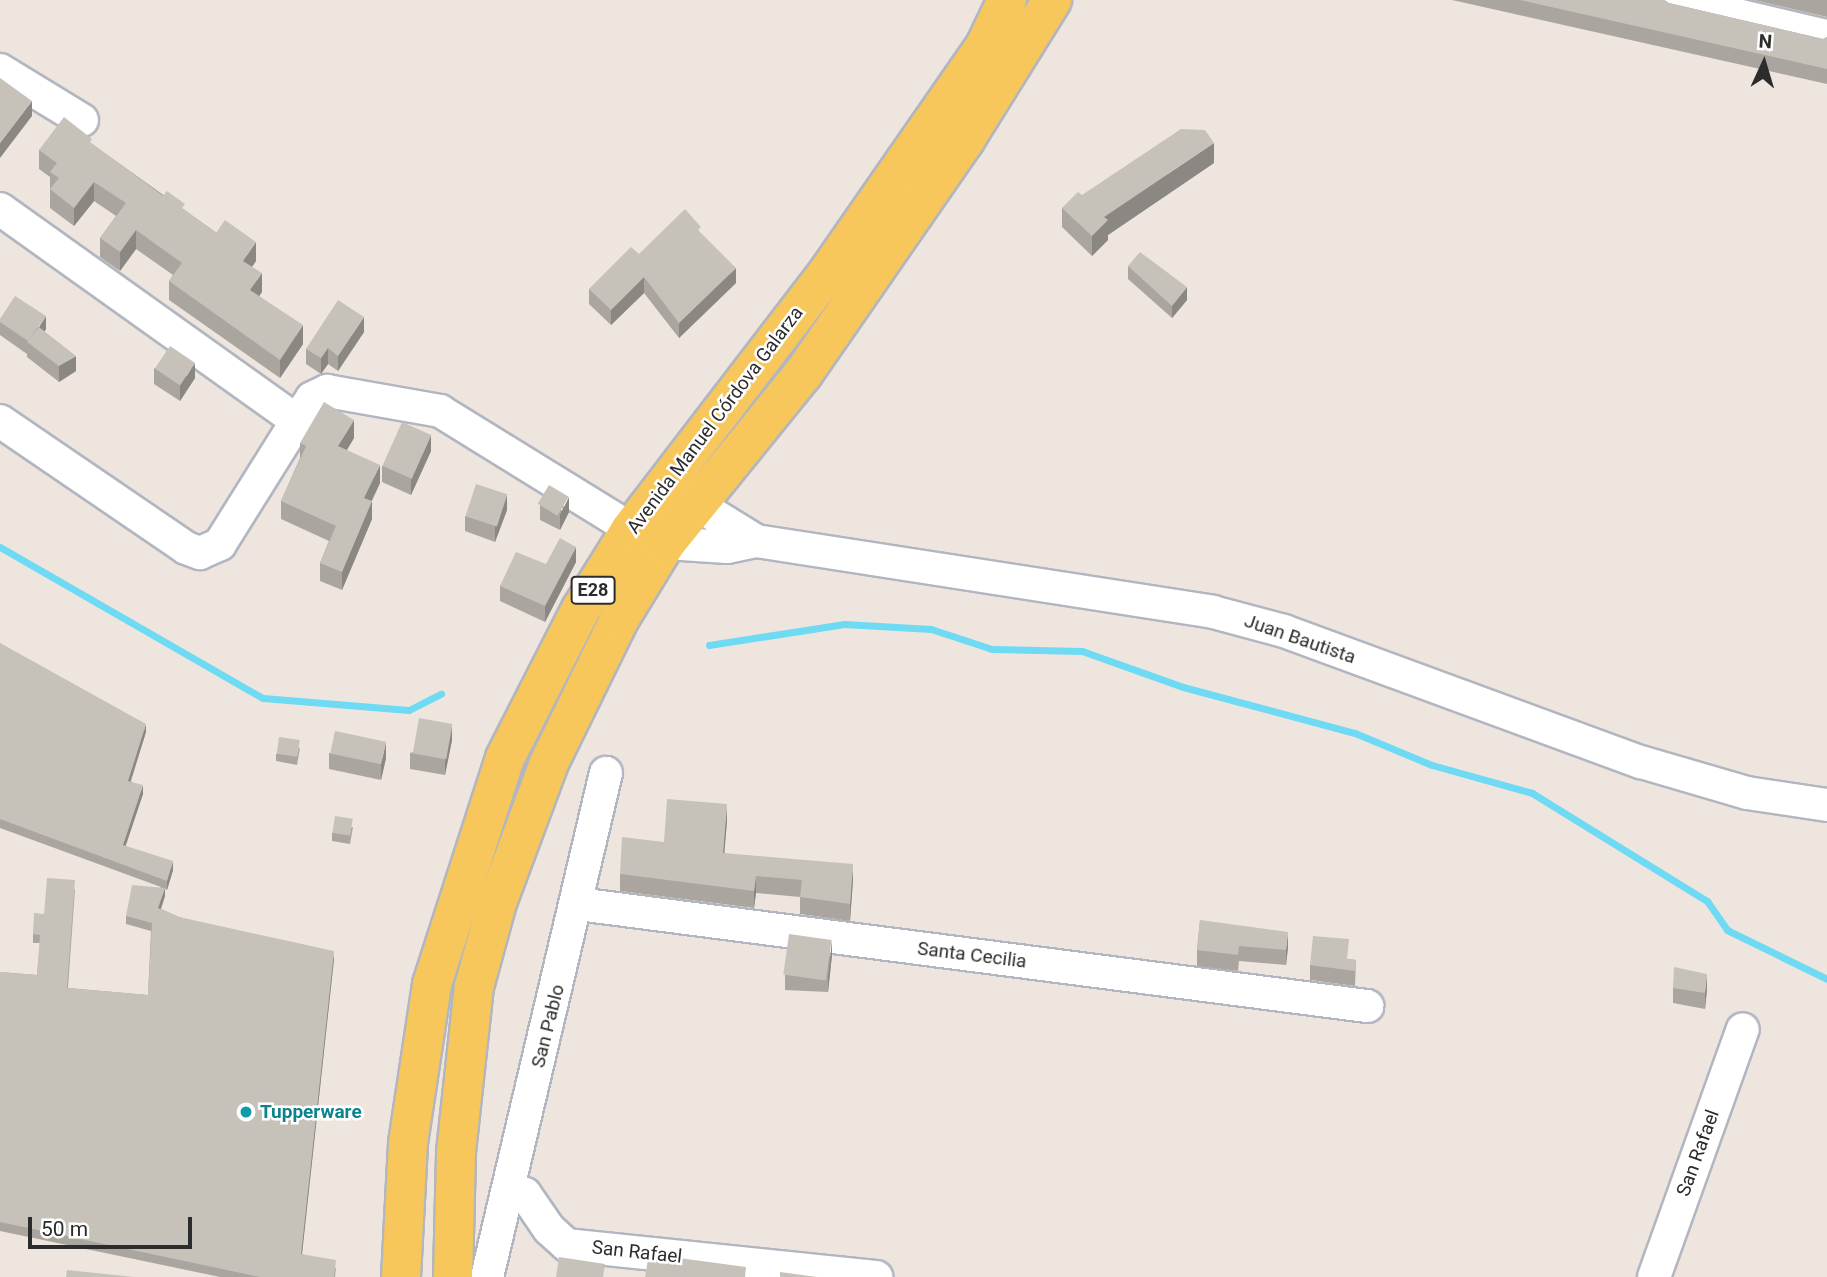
<!DOCTYPE html>
<html>
<head>
<meta charset="utf-8">
<style>
	body { margin:0 }
	#map { position:relative; width:1827px; height:1277px; overflow:hidden; background:#eee6de; font-family:Roboto,sans-serif }
	div>[style] { position:absolute }
	[style*='--x'] { left:calc(var(--x)*1px); top:calc(var(--y)*1px); width:calc(var(--w)*1px); rotate:calc(var(--a)*1deg) }
	.stream>* { height:7px; margin:-3.5px; padding:0 3.5px; transform-origin:3.5px; border-radius:3.5px; background:#6edaf4 }
	.roads { filter:drop-shadow(2px 0 #b2b6c0) drop-shadow(-2px 0 #b2b6c0) drop-shadow(0 2px #b2b6c0) drop-shadow(0 -2px #b2b6c0) }
	.minor>* { height:32px; margin:-16px; padding:0 16px; transform-origin:16px; border-radius:16px; background:#fff }
	.major>* { height:38px; margin:-19px; padding:0 19px; transform-origin:19px; border-radius:19px; background:#f7c75b }
	.wall>* { inset:0; background:#aaa69f }
	.shaded-wall>* { inset:0; background:#8b8782 }
	.building>* { inset:0; background:#c6c1b9; transform-origin:0 0 }
	.dots>* { width:19px; height:19px; translate:-50% -50%; box-sizing:border-box; border:4px solid #fff; border-radius:50% }
	span { translate:-50% -50%; white-space:nowrap; text-align:center; line-height:1.15; -webkit-text-stroke:5px #fff; paint-order:stroke }
	.shield-label span { padding:2px 5px; background:#fff; border:2px solid; border-radius:5px; -webkit-text-stroke-width:0 }
	.shield-label { font-size:18px; color:#2c2c2c; font-weight:700 }
	.street-label { font-size:19px; color:#2c2c2c }
	.culture-label { font-size:19px; color:#0d838f; font-weight:700 }
	.left { translate:0 -50%; text-align:left }
	.north { position:absolute; left:1729px; top:28px; width:70px; height:70px; -webkit-text-stroke:5px #fff; paint-order:stroke; rotate:4deg; font-size:19px; font-weight:700; line-height:28px; text-align:center; color:#2c2c2c }
	.north::after { content:''; display:block; margin:auto; width:24px; height:32px; background:#2c2c2c; clip-path:polygon(50% 0,100% 100%,50% 72%,0 100%) }
	.scale { position:absolute; left:28px; top:1217px; width:164px; height:32px; box-sizing:border-box; border:4px solid #2c2c2c; border-top:0; padding-left:9px; font-size:21px; line-height:24px; white-space:nowrap; color:#2c2c2c; -webkit-text-stroke:5px #fff; paint-order:stroke }
</style>
</head>
<body>
<div id="map">
	<div class="stream">
		<i style="--x:0;--y:547;--w:303;--a:29.9"></i>
		<i style="--x:263;--y:698;--w:146;--a:4.7"></i>
		<i style="--x:409;--y:710;--w:36;--a:-27"></i>
		<i style="--x:709;--y:645;--w:137;--a:-8.8"></i>
		<i style="--x:844;--y:624;--w:87;--a:3.3"></i>
		<i style="--x:931;--y:629;--w:64;--a:18.2"></i>
		<i style="--x:992;--y:649;--w:90;--a:1.3"></i>
		<i style="--x:1082;--y:651;--w:107;--a:19.6"></i>
		<i style="--x:1183;--y:687;--w:178;--a:15"></i>
		<i style="--x:1355;--y:733;--w:83;--a:22.6"></i>
		<i style="--x:1432;--y:765;--w:104;--a:15.6"></i>
		<i style="--x:1532;--y:793;--w:206;--a:31.7"></i>
		<i style="--x:1707;--y:901;--w:35;--a:55"></i>
		<i style="--x:1727;--y:930;--w:111;--a:26.1"></i>
	</div>
	<div class="roads">
		<div class="minor">
			<i style="--x:1673;--y:0;--w:158;--a:13.2"></i>
			<i style="--x:0;--y:70;--w:96;--a:31.4"></i>
			<i style="--x:0;--y:209;--w:365;--a:35.5"></i>
			<i style="--x:297;--y:421;--w:27;--a:-57"></i>
			<i style="--x:312;--y:398;--w:17;--a:-25"></i>
			<i style="--x:327;--y:391;--w:115;--a:10"></i>
			<i style="--x:440;--y:411;--w:225;--a:31.7"></i>
			<i style="--x:631;--y:529;--w:38;--a:22"></i>
			<i style="--x:666;--y:543;--w:61;--a:3.8"></i>
			<i style="--x:727;--y:547;--w:30;--a:-12"></i>
			<i style="--x:756;--y:541;--w:462;--a:8.8"></i>
			<i style="--x:1213;--y:612;--w:73;--a:15"></i>
			<i style="--x:1284;--y:631;--w:380;--a:20.2"></i>
			<i style="--x:1641;--y:762;--w:110;--a:16.3"></i>
			<i style="--x:1747;--y:793;--w:81;--a:8.5"></i>
			<i style="--x:0;--y:421;--w:225;--a:34.3"></i>
			<i style="--x:186;--y:548;--w:15;--a:20"></i>
			<i style="--x:200;--y:553;--w:22;--a:-24"></i>
			<i style="--x:220;--y:544;--w:145;--a:-58"></i>
			<i style="--x:677;--y:492;--w:93;--a:31.8"></i>
			<i style="--x:578;--y:904;--w:796;--a:7.37"></i>
			<i style="--x:507;--y:1195;--w:18;--a:-3"></i>
			<i style="--x:525;--y:1194;--w:42;--a:55.6"></i>
			<i style="--x:549;--y:1229;--w:24;--a:42"></i>
			<i style="--x:567;--y:1245;--w:311;--a:5.9"></i>
			<i style="--x:487;--y:1277;--w:518;--a:-76.72"></i>
			<i style="--x:1654;--y:1277;--w:263;--a:-70.3"></i>
		</div>
		<div class="major">
			<i style="--x:401;--y:1277;--w:134;--a:-87"></i>
			<i style="--x:408;--y:1143;--w:161;--a:-81.4"></i>
			<i style="--x:432;--y:984;--w:237;--a:-72.1"></i>
			<i style="--x:505;--y:758;--w:167;--a:-63"></i>
			<i style="--x:581;--y:609;--w:94;--a:-58"></i>
			<i style="--x:631;--y:529;--w:324;--a:-52.5"></i>
			<i style="--x:828;--y:272;--w:275;--a:-55.2"></i>
			<i style="--x:985;--y:46;--w:51;--a:-64.4"></i>
			<i style="--x:453;--y:1277;--w:125;--a:-88.6"></i>
			<i style="--x:456;--y:1152;--w:166;--a:-83.8"></i>
			<i style="--x:474;--y:987;--w:87;--a:-74.7"></i>
			<i style="--x:497;--y:903;--w:149;--a:-69.6"></i>
			<i style="--x:549;--y:763;--w:159;--a:-63.9"></i>
			<i style="--x:619;--y:620;--w:90;--a:-58.6"></i>
			<i style="--x:666;--y:543;--w:218;--a:-51"></i>
			<i style="--x:803;--y:374;--w:285;--a:-55.3"></i>
			<i style="--x:965;--y:140;--w:165;--a:-58.1"></i>
		</div>
	</div>
	<div class="wall">
		<i style="clip-path:polygon(1452px 0,1664px 0,1669px 3px,1823px 39px,1827px 37px,1827px 84px)"></i>
		<i style="clip-path:polygon(1754px 0,1827px 0,1827px 17px)"></i>
		<i style="clip-path:polygon(92px 144px,256px 261px,252px 267px,262px 292px,259px 296px,303px 344px,280px 378px,169px 300px,169px 281px,173px 275px,136px 249px,120px 271px,100px 257px,100px 238px,116px 216px,94px 201px,74px 226px,50px 208px,50px 177px,39px 169px,39px 150px)"></i>
		<i style="clip-path:polygon(1214px 163px,1108px 235px,1108px 240px,1092px 256px,1062px 227px,1062px 208px,1082px 195px)"></i>
		<i style="clip-path:polygon(701px 234px,736px 283px,679px 338px,644px 293px,611px 325px,589px 304px,589px 289px,639px 254px)"></i>
		<i style="clip-path:polygon(1128px 266px,1187px 300px,1172px 318px,1128px 279px)"></i>
		<i style="clip-path:polygon(0 319px,46px 329px,44px 332px,76px 371px,59px 382px,27px 357px,27px 354px,0 335px)"></i>
		<i style="clip-path:polygon(364px 332px,338px 371px,328px 364px,321px 374px,306px 364px,306px 349px)"></i>
		<i style="clip-path:polygon(154px 368px,195px 378px,180px 401px,154px 384px)"></i>
		<i style="clip-path:polygon(354px 438px,347px 450px,380px 483px,372px 501px,372px 519px,342px 590px,320px 581px,320px 563px,329px 541px,281px 519px,281px 501px,300px 458px,300px 443px)"></i>
		<i style="clip-path:polygon(431px 451px,411px 495px,382px 482px,382px 466px)"></i>
		<i style="clip-path:polygon(540px 505px,569px 512px,560px 530px,540px 520px)"></i>
		<i style="clip-path:polygon(507px 510px,495px 542px,465px 531px,465px 516px)"></i>
		<i style="clip-path:polygon(576px 562px,545px 622px,500px 601px,500px 586px,546px 564px)"></i>
		<i style="clip-path:polygon(0 643px,146px 732px,131px 781px,143px 794px,125px 846px,173px 870px,167px 890px,165px 889px,165px 896px,161px 909px,179px 917px,334px 959px,302px 1254px,336px 1268px,335px 1277px,220px 1277px,0 1231px,0 972px,37px 975px,40px 943px,33px 943px,33px 934px,44px 914px,75px 889px,68px 988px,148px 995px,151px 931px,126px 924px,126px 916px,161px 887px,0 828px)"></i>
		<i style="clip-path:polygon(452px 740px,445px 775px,410px 769px,410px 753px)"></i>
		<i style="clip-path:polygon(300px 748px,297px 765px,276px 761px,276px 754px)"></i>
		<i style="clip-path:polygon(329px 753px,386px 758px,381px 780px,329px 769px)"></i>
		<i style="clip-path:polygon(727px 821px,724px 853px,853px 880px,850px 921px,800px 914px,800px 897px,756px 893px,754px 908px,620px 891px,620px 874px,664px 842px)"></i>
		<i style="clip-path:polygon(353px 827px,350px 844px,332px 841px,332px 833px)"></i>
		<i style="clip-path:polygon(1200px 920px,1288px 947px,1286px 965px,1239px 961px,1238px 971px,1197px 966px,1197px 950px)"></i>
		<i style="clip-path:polygon(832px 955px,828px 992px,785px 990px,785px 975px)"></i>
		<i style="clip-path:polygon(1348px 959px,1356px 960px,1355px 986px,1310px 980px,1310px 965px)"></i>
		<i style="clip-path:polygon(1673px 988px,1707px 989px,1705px 1009px,1673px 1003px)"></i>
	</div>
	<div class="shaded-wall">
		<i style="clip-path:polygon(32px 101px,32px 116px,0 158px,0 143px)"></i>
		<i style="clip-path:polygon(1214px 143px,1214px 163px,1108px 235px,1108px 240px,1092px 256px,1092px 236px,1104px 217px)"></i>
		<i style="clip-path:polygon(94px 182px,94px 201px,74px 226px,74px 208px)"></i>
		<i style="clip-path:polygon(136px 230px,136px 249px,120px 271px,120px 252px)"></i>
		<i style="clip-path:polygon(256px 242px,256px 261px,243px 279px,243px 261px)"></i>
		<i style="clip-path:polygon(736px 268px,736px 283px,679px 338px,679px 323px)"></i>
		<i style="clip-path:polygon(262px 273px,262px 292px,250px 309px,250px 290px)"></i>
		<i style="clip-path:polygon(644px 277px,644px 293px,611px 325px,611px 310px)"></i>
		<i style="clip-path:polygon(1187px 287px,1187px 300px,1172px 318px,1172px 306px)"></i>
		<i style="clip-path:polygon(46px 316px,46px 329px,34px 347px,29px 343px)"></i>
		<i style="clip-path:polygon(364px 317px,364px 332px,338px 371px,338px 356px)"></i>
		<i style="clip-path:polygon(303px 325px,303px 344px,280px 378px,280px 360px)"></i>
		<i style="clip-path:polygon(328px 348px,328px 364px,321px 374px,321px 358px)"></i>
		<i style="clip-path:polygon(76px 356px,76px 371px,59px 382px,59px 366px)"></i>
		<i style="clip-path:polygon(195px 363px,195px 378px,180px 401px,180px 386px)"></i>
		<i style="clip-path:polygon(354px 420px,354px 438px,338px 464px,338px 446px)"></i>
		<i style="clip-path:polygon(431px 435px,431px 451px,411px 495px,411px 480px)"></i>
		<i style="clip-path:polygon(380px 465px,380px 483px,364px 516px,364px 498px)"></i>
		<i style="clip-path:polygon(507px 494px,507px 510px,495px 542px,495px 527px)"></i>
		<i style="clip-path:polygon(569px 497px,569px 512px,560px 530px,560px 515px)"></i>
		<i style="clip-path:polygon(372px 501px,372px 519px,342px 590px,342px 572px)"></i>
		<i style="clip-path:polygon(576px 547px,576px 562px,545px 622px,545px 606px)"></i>
		<i style="clip-path:polygon(146px 724px,146px 732px,128px 789px,128px 781px)"></i>
		<i style="clip-path:polygon(452px 724px,452px 740px,445px 775px,445px 760px)"></i>
		<i style="clip-path:polygon(386px 742px,386px 758px,381px 780px,381px 765px)"></i>
		<i style="clip-path:polygon(143px 785px,143px 794px,123px 854px,123px 845px)"></i>
		<i style="clip-path:polygon(727px 804px,727px 821px,723px 870px,723px 853px)"></i>
		<i style="clip-path:polygon(173px 861px,173px 870px,167px 890px,167px 881px)"></i>
		<i style="clip-path:polygon(853px 864px,853px 880px,850px 921px,850px 904px)"></i>
		<i style="clip-path:polygon(756px 876px,756px 893px,754px 908px,754px 891px)"></i>
		<i style="clip-path:polygon(165px 888px,165px 896px,158px 917px,158px 908px)"></i>
		<i style="clip-path:polygon(1288px 932px,1288px 947px,1286px 965px,1286px 950px)"></i>
		<i style="clip-path:polygon(832px 940px,832px 955px,828px 992px,828px 977px)"></i>
		<i style="clip-path:polygon(334px 951px,334px 959px,301px 1263px,301px 1254px)"></i>
		<i style="clip-path:polygon(1707px 974px,1707px 989px,1705px 1009px,1705px 993px)"></i>
	</div>
	<div class="building">
		<i style="clip-path:polygon(1520px 0,1664px 0,1669px 3px,1823px 39px,1827px 37px,1827px 69px)"></i>
		<i style="clip-path:polygon(0 78px,32px 101px,0 143px)"></i>
		<i style="clip-path:polygon(64px 117px,92px 139px,90px 142px,163px 196px,167px 191px,185px 204px,182px 208px,216px 233px,225px 220px,256px 242px,243px 261px,262px 273px,250px 290px,303px 325px,280px 360px,169px 281px,182px 263px,136px 230px,120px 252px,100px 238px,126px 203px,94px 182px,74px 208px,50px 189px,59px 178px,50px 172px,57px 163px,39px 150px)"></i>
		<i style="clip-path:polygon(1181px 129px,1205px 130px,1214px 143px,1104px 217px,1108px 220px,1092px 236px,1062px 208px,1078px 192px,1082px 195px)"></i>
		<i style="clip-path:polygon(685px 209px,701px 227px,698px 230px,736px 268px,679px 323px,644px 277px,611px 310px,589px 289px,631px 247px,639px 254px)"></i>
		<i style="clip-path:polygon(1140px 252px,1187px 287px,1172px 306px,1128px 266px)"></i>
		<i style="clip-path:polygon(15px 296px,46px 316px,28px 341px,0 322px,0 319px)"></i>
		<i style="clip-path:polygon(338px 300px,364px 317px,338px 356px,328px 348px,321px 358px,306px 349px)"></i>
		<i style="clip-path:polygon(39px 327px,76px 356px,59px 366px,27px 342px)"></i>
		<i style="left:170px;top:346px;width:30px;height:27px;rotate:34deg"></i>
		<i style="clip-path:polygon(324px 402px,354px 420px,338px 446px,380px 465px,364px 498px,372px 501px,342px 572px,320px 563px,336px 526px,281px 501px,306px 446px,300px 443px)"></i>
		<i style="left:402px;top:422px;width:32px;height:48px;rotate:24deg"></i>
		<i style="left:476px;top:484px;width:33px;height:34px;rotate:18deg"></i>
		<i style="left:549px;top:485px;width:23px;height:22px;rotate:31deg"></i>
		<i style="clip-path:polygon(560px 538px,576px 547px,545px 606px,500px 586px,516px 552px,546px 564px)"></i>
		<i style="clip-path:polygon(0 643px,146px 724px,128px 781px,143px 785px,123px 845px,173px 861px,167px 881px,0 819px)"></i>
		<i style="left:419px;top:718px;width:34px;height:36px;rotate:10deg"></i>
		<i style="left:335px;top:731px;width:52px;height:23px;rotate:12deg"></i>
		<i style="left:279px;top:737px;width:21px;height:17px;rotate:8deg"></i>
		<i style="clip-path:polygon(667px 799px,727px 804px,723px 853px,853px 864px,850px 904px,800px 897px,802px 880px,756px 876px,754px 891px,620px 874px,622px 837px,664px 842px)"></i>
		<i style="left:335px;top:816px;width:18px;height:17px;rotate:9deg"></i>
		<i style="clip-path:polygon(47px 878px,75px 880px,67px 988px,148px 995px,152px 923px,126px 916px,132px 885px,165px 888px,158px 908px,179px 917px,334px 951px,301px 1254px,336px 1260px,334px 1277px,260px 1277px,0 1222px,0 972px,37px 975px,40px 935px,33px 934px,34px 913px,44px 914px)"></i>
		<i style="clip-path:polygon(1200px 920px,1288px 932px,1286px 950px,1239px 946px,1238px 955px,1197px 950px)"></i>
		<i style="left:789px;top:934px;width:43px;height:41px;rotate:8deg"></i>
		<i style="clip-path:polygon(1313px 936px,1349px 939px,1347px 959px,1356px 960px,1355px 971px,1310px 965px)"></i>
		<i style="clip-path:polygon(1674px 967px,1707px 974px,1705px 993px,1673px 988px)"></i>
		<i style="clip-path:polygon(649px 1254px,746px 1267px,745px 1277px,645px 1277px)"></i>
		<i style="clip-path:polygon(559px 1257px,605px 1264px,603px 1277px,556px 1277px)"></i>
		<i style="clip-path:polygon(67px 1270px,134px 1277px,66px 1277px)"></i>
		<i style="clip-path:polygon(780px 1272px,817px 1277px,780px 1277px)"></i>
	</div>
	<div class="dots">
		<i style="left:246px;top:1112px;background:#0f9aa8"></i>
	</div>
	<div class="shield-label">
		<span style="left:593px;top:590px">E28</span>
	</div>
	<div class="street-label">
		<span style="left:715px;top:420px;rotate:-53deg">Avenida Manuel Córdova Galarza</span>
		<span style="left:1300px;top:639px;rotate:19deg">Juan Bautista</span>
		<span style="left:972px;top:955px;rotate:7deg">Santa Cecilia</span>
		<span style="left:548px;top:1026px;rotate:-76deg">San Pablo</span>
		<span style="left:1698px;top:1153px;rotate:-70deg">San Rafael</span>
		<span style="left:637px;top:1252px;rotate:6deg">San Rafael</span>
	</div>
	<div class="culture-label">
		<span class="left" style="left:260px;top:1112px">Tupperware</span>
	</div>
	<div class="north">N</div>
	<div class="scale">50 m</div>
</div>
</body>
</html>
